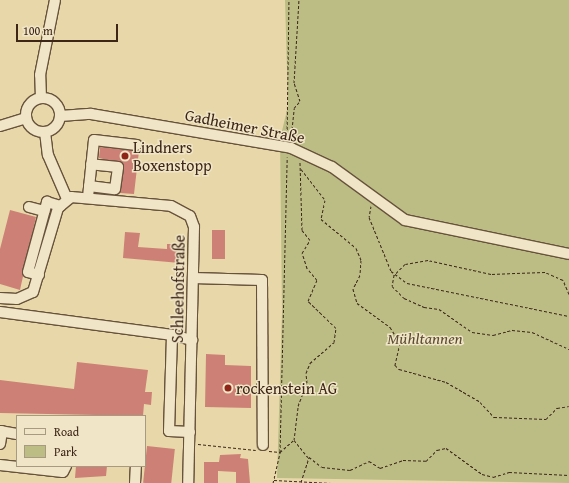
<!DOCTYPE html>
<html>
<head>
<meta charset="utf-8">
<style>
	body { margin:0 }
	#map { position:relative; width:569px; height:483px; overflow:hidden; background:#e8d8a9; font-family:"Gentium Book Plus",serif }
	div>[style] { position:absolute }
	[style*='--x'] { left:calc(var(--x)*1px); top:calc(var(--y)*1px); width:calc(var(--w)*1px); rotate:calc(var(--a)*1deg) }
	.green>* { inset:0; background:#bbbd85 }
	.building>* { inset:0; background:#cd8075; transform-origin:0 0 }
	.path>* { height:1px; margin-top:-0.5px; transform-origin:0; background:repeating-linear-gradient(90deg,#3d2518 0 3px,transparent 0 5px) }
	.roads { filter:drop-shadow(1px 0 #68523c) drop-shadow(-1px 0 #68523c) drop-shadow(0 1px #68523c) drop-shadow(0 -1px #68523c) }
	.minor>* { height:10px; margin:-5px; padding:0 5px; transform-origin:5px; border-radius:5px; background:#f0e6c7 }
	.minor>.ring { margin:-5px; padding:0; box-sizing:content-box; background:none; border:10px solid #f0e6c7; border-radius:50% }
	.dots>* { width:11px; height:11px; translate:-50% -50%; box-sizing:border-box; border:2px solid #f0e6c7; border-radius:50% }
	span { translate:-50% -50%; white-space:nowrap; text-align:center; line-height:1.15; -webkit-text-stroke:3px #f0e6c7; paint-order:stroke }
	.street-label { font-size:16px; color:#3d2518 }
	.poi-label { font-size:16px; color:#3d2518 }
	.left { translate:0 -50%; text-align:left }
	.park-label { font-size:16px; color:#5c4b33; font-style:italic }
	.legend { position:absolute; left:16px; top:415px; width:130px; height:52px; box-sizing:border-box; background:#f0e6c7; border:1px solid #a89981; margin:0; padding:5px 7px; list-style:none; font-size:12px; color:#3d2518 }
	.legend li { display:flex; align-items:center; gap:8px; height:20px }
	.legend b { width:20px; border:1px solid #a89981 }
	.scale { position:absolute; left:16px; top:24px; width:102px; height:18px; box-sizing:border-box; border:2px solid #3d2518; border-top:0; padding-left:5px; font-size:12px; line-height:14px; white-space:nowrap; color:#3d2518; -webkit-text-stroke:3px #f0e6c7; paint-order:stroke }
</style>
</head>
<body>
<div id="map">
	<div class="green">
		<i style="clip-path:polygon(285px 0,569px 0,569px 483px,277px 478px,282px 312px,280px 139px,288px 106px)"></i>
	</div>
	<div class="building">
		<i style="clip-path:polygon(100px 147px,139px 151px,134px 194px,120px 193px,124px 164px,99px 158px)"></i>
		<i style="clip-path:polygon(10px 210px,36px 217px,20px 290px,0 284px,0 249px)"></i>
		<i style="left:212px;top:230px;width:13px;height:29px"></i>
		<i style="clip-path:polygon(125px 232px,140px 233px,138px 247px,167px 249px,167px 244px,181px 244px,180px 263px,123px 258px)"></i>
		<i style="clip-path:polygon(206px 354px,225px 355px,225px 365px,251px 366px,251px 408px,205px 407px)"></i>
		<i style="clip-path:polygon(77px 362px,148px 370px,145px 392px,152px 392px,151px 405px,144px 404px,143px 416px,0 413px,0 380px,74px 389px)"></i>
		<i style="left:147px;top:446px;width:28px;height:37px;rotate:6deg"></i>
		<i style="clip-path:polygon(241px 454px,240px 458px,248px 459px,250px 483px,236px 483px,236px 472px,218px 471px,218px 483px,204px 483px,204px 462px,219px 462px,220px 455px)"></i>
		<i style="clip-path:polygon(76px 466px,107px 466px,106px 476px,75px 478px)"></i>
	</div>
	<div class="path">
		<i style="--x:287;--y:139;--w:139;--a:-89.2"></i>
		<i style="--x:291;--y:139;--w:31;--a:-84"></i>
		<i style="--x:294;--y:108;--w:9;--a:-49"></i>
		<i style="--x:300;--y:101;--w:19;--a:-108"></i>
		<i style="--x:294;--y:83;--w:83;--a:-86.6"></i>
		<i style="--x:301;--y:169;--w:39;--a:52"></i>
		<i style="--x:325;--y:200;--w:19;--a:102"></i>
		<i style="--x:321;--y:219;--w:45;--a:39.6"></i>
		<i style="--x:356;--y:248;--w:13;--a:67"></i>
		<i style="--x:361;--y:260;--w:15;--a:94"></i>
		<i style="--x:360;--y:275;--w:16;--a:117"></i>
		<i style="--x:353;--y:289;--w:15;--a:74"></i>
		<i style="--x:357;--y:303;--w:41;--a:36"></i>
		<i style="--x:390;--y:327;--w:19;--a:58"></i>
		<i style="--x:400;--y:343;--w:23;--a:103"></i>
		<i style="--x:395;--y:365;--w:6;--a:45"></i>
		<i style="--x:399;--y:369;--w:49;--a:15.5"></i>
		<i style="--x:446;--y:382;--w:39;--a:30"></i>
		<i style="--x:480;--y:402;--w:21;--a:47"></i>
		<i style="--x:494;--y:417;--w:52;--a:2.2"></i>
		<i style="--x:546;--y:419;--w:16;--a:-45"></i>
		<i style="--x:557;--y:408;--w:12;--a:-9"></i>
		<i style="--x:371;--y:206;--w:11;--a:100"></i>
		<i style="--x:369;--y:217;--w:58;--a:67.8"></i>
		<i style="--x:391;--y:271;--w:20;--a:37"></i>
		<i style="--x:407;--y:283;--w:165;--a:11.5"></i>
		<i style="--x:569;--y:294;--w:15;--a:-113"></i>
		<i style="--x:563;--y:280;--w:20;--a:-156"></i>
		<i style="--x:545;--y:272;--w:54;--a:177.9"></i>
		<i style="--x:491;--y:274;--w:65;--a:-167.5"></i>
		<i style="--x:428;--y:260;--w:23;--a:170"></i>
		<i style="--x:405;--y:264;--w:16;--a:135"></i>
		<i style="--x:394;--y:275;--w:11;--a:100"></i>
		<i style="--x:392;--y:286;--w:17;--a:45"></i>
		<i style="--x:404;--y:298;--w:22;--a:24"></i>
		<i style="--x:424;--y:307;--w:15;--a:8"></i>
		<i style="--x:439;--y:309;--w:40;--a:34.9"></i>
		<i style="--x:472;--y:332;--w:21;--a:8"></i>
		<i style="--x:493;--y:335;--w:20;--a:-15"></i>
		<i style="--x:512;--y:330;--w:20;--a:6"></i>
		<i style="--x:532;--y:332;--w:41;--a:24.7"></i>
		<i style="--x:294;--y:440;--w:22;--a:51"></i>
		<i style="--x:198;--y:444;--w:58;--a:5.9"></i>
		<i style="--x:269;--y:451;--w:11;--a:5"></i>
		<i style="--x:280;--y:452;--w:18;--a:-41"></i>
		<i style="--x:294;--y:440;--w:34;--a:-83"></i>
		<i style="--x:298;--y:406;--w:25;--a:-69"></i>
		<i style="--x:307;--y:383;--w:10;--a:-96"></i>
		<i style="--x:306;--y:373;--w:11;--a:-68"></i>
		<i style="--x:310;--y:363;--w:32;--a:-41"></i>
		<i style="--x:334;--y:342;--w:14;--a:-82"></i>
		<i style="--x:336;--y:328;--w:39;--a:-136"></i>
		<i style="--x:308;--y:301;--w:23;--a:-67"></i>
		<i style="--x:317;--y:280;--w:16;--a:-130"></i>
		<i style="--x:307;--y:268;--w:16;--a:-108"></i>
		<i style="--x:302;--y:253;--w:15;--a:-58"></i>
		<i style="--x:310;--y:240;--w:13;--a:-129"></i>
		<i style="--x:302;--y:230;--w:68;--a:-91.7"></i>
		<i style="--x:274;--y:480;--w:58;--a:3"></i>
		<i style="--x:301;--y:482;--w:26;--a:-72"></i>
		<i style="--x:309;--y:457;--w:16;--a:38"></i>
		<i style="--x:322;--y:467;--w:28;--a:6"></i>
		<i style="--x:350;--y:470;--w:21;--a:-25"></i>
		<i style="--x:369;--y:461;--w:13;--a:32"></i>
		<i style="--x:380;--y:468;--w:24;--a:-19"></i>
		<i style="--x:403;--y:460;--w:23;--a:2"></i>
		<i style="--x:426;--y:461;--w:16;--a:-45"></i>
		<i style="--x:437;--y:450;--w:9;--a:-13"></i>
		<i style="--x:446;--y:448;--w:44;--a:35.8"></i>
		<i style="--x:482;--y:474;--w:11;--a:15"></i>
		<i style="--x:493;--y:477;--w:17;--a:-17"></i>
		<i style="--x:509;--y:472;--w:60;--a:2.9"></i>
		<i style="--x:273;--y:483;--w:32;--a:-77"></i>
		<i style="--x:280;--y:452;--w:295;--a:-88.6"></i>
	</div>
	<div class="roads">
		<div class="minor">
			<i style="--x:41;--y:98;--w:23;--a:-92"></i>
			<i style="--x:40;--y:75;--w:76;--a:-78.7"></i>
			<i class="ring" style="left:26px;top:98px;width:24px;height:24px"></i>
			<i style="--x:60;--y:116;--w:31;--a:-4"></i>
			<i style="--x:91;--y:114;--w:203;--a:9.6"></i>
			<i style="--x:291;--y:148;--w:45;--a:24.9"></i>
			<i style="--x:332;--y:167;--w:90;--a:36"></i>
			<i style="--x:405;--y:220;--w:167;--a:11.7"></i>
			<i style="--x:0;--y:126;--w:27;--a:-17"></i>
			<i style="--x:45;--y:132;--w:23;--a:83"></i>
			<i style="--x:48;--y:155;--w:48;--a:66.6"></i>
			<i style="--x:89;--y:186;--w:26;--a:7"></i>
			<i style="--x:115;--y:189;--w:22;--a:-82"></i>
			<i style="--x:118;--y:167;--w:27;--a:-174"></i>
			<i style="--x:88;--y:197;--w:57;--a:-84"></i>
			<i style="--x:94;--y:140;--w:43;--a:6.6"></i>
			<i style="--x:29;--y:207;--w:16;--a:15"></i>
			<i style="--x:39;--y:275;--w:11;--a:-165"></i>
			<i style="--x:28;--y:272;--w:73;--a:-74.8"></i>
			<i style="--x:47;--y:202;--w:14;--a:17"></i>
			<i style="--x:193;--y:278;--w:69;--a:1.7"></i>
			<i style="--x:262;--y:280;--w:165;--a:89.7"></i>
			<i style="--x:0;--y:298;--w:17;--a:3"></i>
			<i style="--x:17;--y:299;--w:17;--a:-24"></i>
			<i style="--x:33;--y:292;--w:88;--a:-73.4"></i>
			<i style="--x:58;--y:208;--w:17;--a:-40"></i>
			<i style="--x:71;--y:197;--w:100;--a:5.1"></i>
			<i style="--x:171;--y:206;--w:21;--a:28"></i>
			<i style="--x:190;--y:216;--w:12;--a:70"></i>
			<i style="--x:194;--y:227;--w:256;--a:91.3"></i>
			<i style="--x:0;--y:312;--w:174;--a:7.6"></i>
			<i style="--x:0;--y:431;--w:17;--a:10"></i>
			<i style="--x:190;--y:432;--w:21;--a:-177"></i>
			<i style="--x:169;--y:431;--w:96;--a:-88.2"></i>
			<i style="--x:172;--y:335;--w:21;--a:14"></i>
			<i style="--x:0;--y:444;--w:13;--a:-81"></i>
			<i style="--x:0;--y:465;--w:63;--a:6.3"></i>
			<i style="--x:63;--y:472;--w:7;--a:-63"></i>
			<i style="--x:135;--y:483;--w:17;--a:-87"></i>
		</div>
	</div>
	<div class="dots">
		<i style="left:125px;top:156px;background:#8f2418"></i>
		<i style="left:228px;top:388px;background:#8f2418"></i>
	</div>
	<div class="street-label">
		<span style="left:245px;top:126px;rotate:11deg">Gadheimer Straße</span>
		<span style="left:178px;top:289px;rotate:-89deg">Schleehofstraße</span>
	</div>
	<div class="poi-label">
		<span class="left" style="left:133px;top:156px">Lindners<br>Boxenstopp</span>
		<span class="left" style="left:236px;top:388px">rockenstein AG</span>
	</div>
	<div class="park-label">
		<span style="left:425px;top:338px">Mühltannen</span>
	</div>
	<ul class="legend">
	<li><b style="height:5px;background:#f0e6c7"></b>Road</li>
	<li><b style="height:11px;background:#bbbd85"></b>Park</li>
	</ul>
	<div class="scale">100 m</div>
</div>
</body>
</html>
